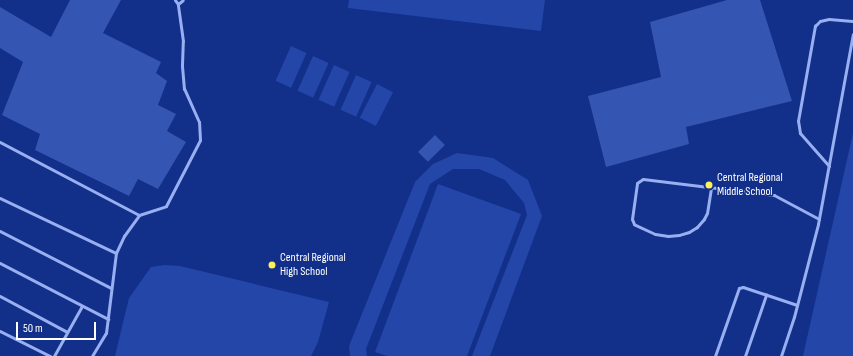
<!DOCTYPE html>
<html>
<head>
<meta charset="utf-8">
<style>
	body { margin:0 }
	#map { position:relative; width:853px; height:356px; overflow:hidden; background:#122f8a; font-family:"Sofia Sans Condensed",sans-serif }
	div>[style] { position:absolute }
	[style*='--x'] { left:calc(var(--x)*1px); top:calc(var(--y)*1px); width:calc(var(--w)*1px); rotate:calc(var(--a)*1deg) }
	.green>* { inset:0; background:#2446a9; transform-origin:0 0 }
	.building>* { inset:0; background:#3555b2; transform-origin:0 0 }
	.service>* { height:3px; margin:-1.5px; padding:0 1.5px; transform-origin:1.5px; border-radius:1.5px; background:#98aff1 }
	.dots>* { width:11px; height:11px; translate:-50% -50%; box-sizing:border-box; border:2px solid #122f8a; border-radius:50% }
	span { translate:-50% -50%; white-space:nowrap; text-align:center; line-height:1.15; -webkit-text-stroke:3px #122f8a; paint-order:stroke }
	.poi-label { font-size:12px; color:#fff }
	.left { translate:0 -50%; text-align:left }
	.scale { position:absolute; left:16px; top:322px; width:80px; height:18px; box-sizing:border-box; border:2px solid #fff; border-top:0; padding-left:5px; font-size:12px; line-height:14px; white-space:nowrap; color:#fff; -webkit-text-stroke:3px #122f8a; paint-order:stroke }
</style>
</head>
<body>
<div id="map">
	<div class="green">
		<i style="clip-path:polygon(349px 0,545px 0,541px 31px,348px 8px)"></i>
		<i style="left:291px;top:46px;width:17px;height:38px;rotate:24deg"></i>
		<i style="left:313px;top:56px;width:17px;height:38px;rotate:24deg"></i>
		<i style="left:334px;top:65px;width:17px;height:38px;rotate:24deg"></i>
		<i style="left:356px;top:75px;width:17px;height:38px;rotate:24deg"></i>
		<i style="left:377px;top:84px;width:18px;height:38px;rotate:27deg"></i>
		<i style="clip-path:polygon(853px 133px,853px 356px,803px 356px)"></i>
		<i style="clip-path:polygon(457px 153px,493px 158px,528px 180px,542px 216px,490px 356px,472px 356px,527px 215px,524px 203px,505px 180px,479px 169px,453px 169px,430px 184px,366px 349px,367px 356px,350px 356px,349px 346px,415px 182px,433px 164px)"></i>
		<i style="clip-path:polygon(438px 184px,521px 214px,467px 356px,387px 356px,375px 352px)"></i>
		<i style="clip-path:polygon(165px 265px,180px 266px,329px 302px,318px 342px,311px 356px,115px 356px,129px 298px,151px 267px)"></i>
	</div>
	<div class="building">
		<i style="clip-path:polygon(70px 0,121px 0,103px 33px,161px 62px,156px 73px,167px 81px,158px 105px,176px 114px,167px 131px,186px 142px,158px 189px,138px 179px,129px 196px,35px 150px,40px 134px,2px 115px,23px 62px,0 48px,0 7px,51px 37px)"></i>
		<i style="clip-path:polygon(727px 0,760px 0,792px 101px,686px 127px,689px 144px,606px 167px,588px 96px,661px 77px,650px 22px)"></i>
		<i style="left:435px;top:135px;width:14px;height:24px;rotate:45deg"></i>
	</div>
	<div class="service">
		<i style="--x:178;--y:4;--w:6;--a:-39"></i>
		<i style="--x:0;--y:142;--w:157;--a:27.7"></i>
		<i style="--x:829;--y:166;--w:44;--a:-131.3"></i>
		<i style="--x:800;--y:133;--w:12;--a:-99"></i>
		<i style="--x:798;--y:121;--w:97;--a:-79.9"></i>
		<i style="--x:815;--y:26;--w:7;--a:-45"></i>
		<i style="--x:820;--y:21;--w:9;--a:-13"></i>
		<i style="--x:829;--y:19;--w:24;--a:5"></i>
		<i style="--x:711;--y:188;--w:25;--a:99"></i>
		<i style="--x:707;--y:213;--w:7;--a:117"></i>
		<i style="--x:704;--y:219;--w:11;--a:131"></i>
		<i style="--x:697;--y:227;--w:9;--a:148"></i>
		<i style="--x:689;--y:232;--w:10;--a:163"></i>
		<i style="--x:679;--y:235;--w:11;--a:175"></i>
		<i style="--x:668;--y:236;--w:13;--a:-171"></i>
		<i style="--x:655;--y:234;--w:23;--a:-155"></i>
		<i style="--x:634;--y:224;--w:5;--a:-112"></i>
		<i style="--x:632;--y:219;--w:36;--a:-82"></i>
		<i style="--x:637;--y:183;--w:7;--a:-34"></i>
		<i style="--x:643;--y:179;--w:132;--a:7"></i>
		<i style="--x:774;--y:195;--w:51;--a:28.1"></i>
		<i style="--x:0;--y:198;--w:128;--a:25.4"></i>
		<i style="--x:0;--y:231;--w:125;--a:27.2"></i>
		<i style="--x:0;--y:263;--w:122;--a:27.4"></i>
		<i style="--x:0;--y:296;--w:76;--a:28.2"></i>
		<i style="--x:0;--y:331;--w:56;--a:26.6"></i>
		<i style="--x:54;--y:356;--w:57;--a:-60.8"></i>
		<i style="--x:92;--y:356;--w:27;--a:-59"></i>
		<i style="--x:106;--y:333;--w:81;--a:-82.9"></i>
		<i style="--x:116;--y:253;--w:19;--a:-65"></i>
		<i style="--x:124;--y:236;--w:26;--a:-54"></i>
		<i style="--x:139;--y:215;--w:28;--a:-18"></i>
		<i style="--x:166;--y:206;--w:74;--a:-62.7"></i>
		<i style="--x:200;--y:140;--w:18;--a:-93"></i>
		<i style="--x:199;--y:122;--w:36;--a:-114"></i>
		<i style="--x:184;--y:89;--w:24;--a:-95"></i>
		<i style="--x:182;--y:65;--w:24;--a:-88"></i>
		<i style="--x:183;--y:41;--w:37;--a:-98"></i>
		<i style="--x:178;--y:4;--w:5;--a:-127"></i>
		<i style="--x:715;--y:356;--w:72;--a:-70.6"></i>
		<i style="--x:739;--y:288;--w:4;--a:-14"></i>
		<i style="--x:743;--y:287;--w:57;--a:18.4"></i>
		<i style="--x:745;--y:356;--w:65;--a:-71"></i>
		<i style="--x:781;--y:356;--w:41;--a:-71.6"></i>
		<i style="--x:794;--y:317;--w:96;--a:-75.5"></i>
		<i style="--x:818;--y:224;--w:193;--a:-79.6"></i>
	</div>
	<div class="dots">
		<i style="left:709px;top:185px;background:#ffef58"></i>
		<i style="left:272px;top:265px;background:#ffef58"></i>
	</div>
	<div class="poi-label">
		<span class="left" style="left:717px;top:185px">Central Regional<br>Middle School</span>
		<span class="left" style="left:280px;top:265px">Central Regional<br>High School</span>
	</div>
	<div class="scale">50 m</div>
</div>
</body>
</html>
